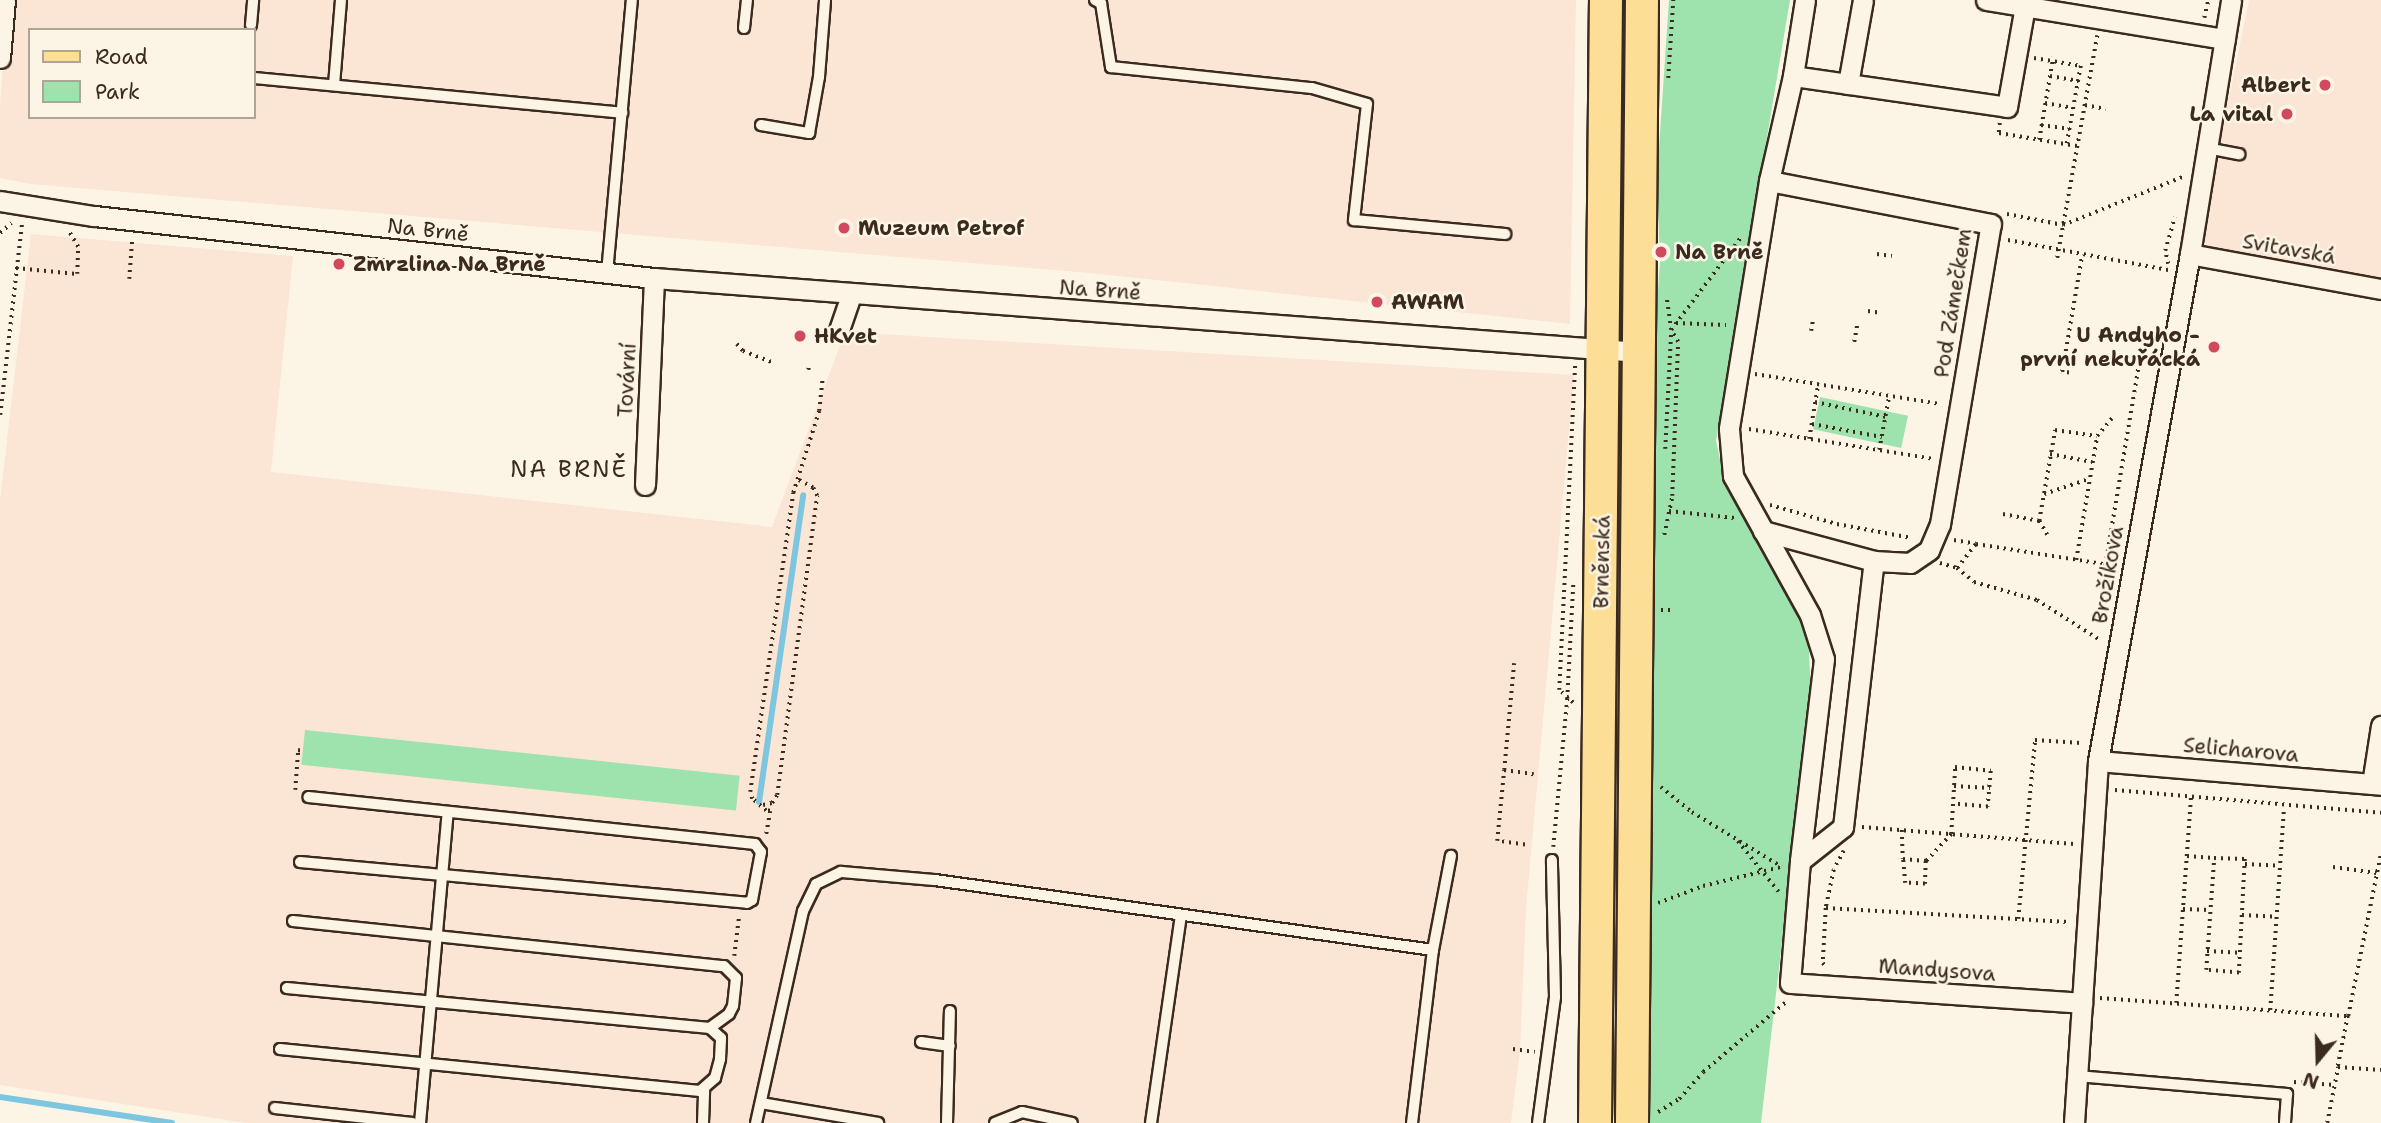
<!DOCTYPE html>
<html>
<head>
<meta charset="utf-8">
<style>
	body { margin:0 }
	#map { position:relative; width:2381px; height:1123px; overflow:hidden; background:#fcf5e5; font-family:"Shantell Sans",sans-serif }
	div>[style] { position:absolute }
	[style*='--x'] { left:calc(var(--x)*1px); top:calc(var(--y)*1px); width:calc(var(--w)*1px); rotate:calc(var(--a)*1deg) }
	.built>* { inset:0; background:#fbe5d4 }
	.green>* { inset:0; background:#9ee2ae; transform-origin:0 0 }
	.stream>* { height:6px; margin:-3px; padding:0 3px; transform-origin:3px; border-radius:3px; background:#7ec6df }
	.path>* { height:3.5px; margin-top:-1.75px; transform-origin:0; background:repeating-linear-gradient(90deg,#3b2a1e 0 2px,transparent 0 7px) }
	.roads { filter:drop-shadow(2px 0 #3b2a1e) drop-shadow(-2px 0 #3b2a1e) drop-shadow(0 2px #3b2a1e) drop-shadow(0 -2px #3b2a1e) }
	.lane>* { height:10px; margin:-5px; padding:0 5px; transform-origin:5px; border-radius:5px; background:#fcf5e5 }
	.street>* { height:19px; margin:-9.5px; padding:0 9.5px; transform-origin:9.5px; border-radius:9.5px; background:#fcf5e5 }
	.primary>* { height:32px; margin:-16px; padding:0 16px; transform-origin:16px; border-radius:16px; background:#fdde96 }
	.dots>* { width:19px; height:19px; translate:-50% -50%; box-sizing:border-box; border:4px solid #fcf5e5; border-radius:50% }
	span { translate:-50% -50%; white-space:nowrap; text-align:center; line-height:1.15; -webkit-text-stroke:5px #fcf5e5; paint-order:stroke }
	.poi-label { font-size:21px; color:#3b2a1e; font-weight:700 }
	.right { translate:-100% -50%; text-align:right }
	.left { translate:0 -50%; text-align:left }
	.street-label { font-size:21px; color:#3b2a1e }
	.neighbourhood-label { font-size:23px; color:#3b2a1e; letter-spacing:2px }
	.legend { position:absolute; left:28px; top:28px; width:228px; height:91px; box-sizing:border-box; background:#fcf5e5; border:2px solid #afa495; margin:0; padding:9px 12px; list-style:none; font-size:21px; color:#3b2a1e }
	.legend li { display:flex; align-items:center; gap:14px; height:35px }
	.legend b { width:35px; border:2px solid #afa495 }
	.north { position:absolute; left:2283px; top:1025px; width:70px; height:70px; -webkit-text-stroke:5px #fcf5e5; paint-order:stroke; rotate:199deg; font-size:19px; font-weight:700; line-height:28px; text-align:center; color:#3b2a1e }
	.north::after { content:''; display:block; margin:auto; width:24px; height:32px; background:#3b2a1e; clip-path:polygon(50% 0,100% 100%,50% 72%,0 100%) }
</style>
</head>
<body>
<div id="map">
	<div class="built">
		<i style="clip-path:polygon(evenodd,8px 0,1576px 0,1570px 324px,1090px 273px,30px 184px,0 178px,0 105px,8px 0,30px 30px,254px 30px,254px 117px,30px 117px,30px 30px)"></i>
		<i style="clip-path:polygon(2249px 0,2381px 0,2381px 280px,2208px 248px,2201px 235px)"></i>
		<i style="clip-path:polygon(31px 234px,293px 256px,271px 472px,772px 527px,845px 332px,1574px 375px,1526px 909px,1520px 1051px,1511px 1123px,246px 1123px,0 1085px,0 500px)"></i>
	</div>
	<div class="green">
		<i style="clip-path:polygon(1669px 0,1790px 0,1716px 441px,1726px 487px,1808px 635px,1811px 692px,1761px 1123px,1641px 1123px,1650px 411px,1660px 261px,1657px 177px)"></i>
		<i style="left:1820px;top:397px;width:90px;height:33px;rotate:12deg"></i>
		<i style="left:305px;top:730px;width:437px;height:35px;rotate:6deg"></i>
	</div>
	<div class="stream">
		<i style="--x:759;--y:802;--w:310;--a:-81.8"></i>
		<i style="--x:0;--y:1097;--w:174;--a:8.6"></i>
	</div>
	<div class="path">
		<i style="--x:2204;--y:18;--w:18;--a:-77"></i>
		<i style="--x:2034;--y:58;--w:48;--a:9.7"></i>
		<i style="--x:2081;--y:66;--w:79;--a:100.2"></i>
		<i style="--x:2050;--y:76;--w:29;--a:10"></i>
		<i style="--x:1668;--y:78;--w:78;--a:-86.3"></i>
		<i style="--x:2045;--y:103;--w:28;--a:10"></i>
		<i style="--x:2085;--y:105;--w:21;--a:11"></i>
		<i style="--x:2000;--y:123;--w:10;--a:96"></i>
		<i style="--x:1999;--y:133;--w:79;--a:9.5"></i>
		<i style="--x:2041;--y:125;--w:29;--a:8"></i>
		<i style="--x:2039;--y:140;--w:84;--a:-80.4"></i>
		<i style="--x:2007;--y:214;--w:57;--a:11.1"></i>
		<i style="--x:2063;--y:225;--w:131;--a:-21.9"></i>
		<i style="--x:0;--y:233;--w:15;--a:-42"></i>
		<i style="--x:2008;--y:240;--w:163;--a:10.6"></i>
		<i style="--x:1877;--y:254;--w:15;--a:8"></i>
		<i style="--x:2057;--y:258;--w:226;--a:-79.8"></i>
		<i style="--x:2168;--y:264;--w:13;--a:-103"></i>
		<i style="--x:2165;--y:251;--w:35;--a:-74"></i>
		<i style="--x:16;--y:268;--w:61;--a:5.6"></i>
		<i style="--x:77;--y:274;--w:27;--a:-88"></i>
		<i style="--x:78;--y:247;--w:17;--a:-121"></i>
		<i style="--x:129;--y:279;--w:40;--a:-85.7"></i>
		<i style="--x:1868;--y:311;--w:14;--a:8"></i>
		<i style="--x:1676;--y:323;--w:50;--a:2.3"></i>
		<i style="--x:1671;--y:330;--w:116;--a:-53"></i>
		<i style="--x:1811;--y:331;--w:13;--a:-81"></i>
		<i style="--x:1854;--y:342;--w:17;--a:-80"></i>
		<i style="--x:737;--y:344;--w:9;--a:49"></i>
		<i style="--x:743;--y:351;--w:34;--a:21"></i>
		<i style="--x:808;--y:370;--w:4;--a:-76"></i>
		<i style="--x:2069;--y:373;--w:7;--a:-172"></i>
		<i style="--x:2062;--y:372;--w:119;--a:-80.3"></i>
		<i style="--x:1755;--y:374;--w:187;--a:9.2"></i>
		<i style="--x:1815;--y:402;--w:73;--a:11.9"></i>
		<i style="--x:0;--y:415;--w:193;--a:-83.5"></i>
		<i style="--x:1812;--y:424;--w:71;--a:10.5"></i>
		<i style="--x:1749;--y:429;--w:187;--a:9.2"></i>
		<i style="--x:1809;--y:439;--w:56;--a:-80.7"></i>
		<i style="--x:1665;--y:449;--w:119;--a:-87.1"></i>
		<i style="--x:1671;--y:330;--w:34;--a:-98"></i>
		<i style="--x:1879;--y:450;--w:55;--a:-79.5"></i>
		<i style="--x:2050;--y:454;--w:43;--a:10.8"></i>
		<i style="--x:2044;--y:494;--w:47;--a:-18.4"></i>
		<i style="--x:1770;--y:505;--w:70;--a:15.8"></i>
		<i style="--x:1837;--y:524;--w:76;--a:10.6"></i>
		<i style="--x:1669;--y:511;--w:66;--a:6.1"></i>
		<i style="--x:2003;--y:514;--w:37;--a:11"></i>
		<i style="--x:1664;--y:535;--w:40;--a:-78"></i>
		<i style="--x:1672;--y:496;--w:154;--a:-87.8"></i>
		<i style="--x:1678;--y:342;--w:12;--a:-121"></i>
		<i style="--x:2047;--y:535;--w:16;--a:-120"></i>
		<i style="--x:2039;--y:521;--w:92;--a:-80"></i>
		<i style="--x:2055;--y:430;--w:42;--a:8.1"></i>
		<i style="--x:1954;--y:540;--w:22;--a:10"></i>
		<i style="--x:2076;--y:560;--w:126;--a:-80.4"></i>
		<i style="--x:2097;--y:436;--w:25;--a:-50"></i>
		<i style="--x:1940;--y:563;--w:18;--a:16"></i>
		<i style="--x:1957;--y:568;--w:31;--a:-52"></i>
		<i style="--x:1976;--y:544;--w:130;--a:8.9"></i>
		<i style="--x:1957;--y:568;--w:22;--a:39"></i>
		<i style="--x:1974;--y:582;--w:66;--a:15.9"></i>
		<i style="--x:2037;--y:600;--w:75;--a:32.4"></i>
		<i style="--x:2111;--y:582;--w:12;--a:-125"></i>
		<i style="--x:2104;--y:572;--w:229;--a:-80.5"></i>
		<i style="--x:2142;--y:346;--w:14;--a:-17"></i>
		<i style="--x:1661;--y:610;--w:10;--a:0"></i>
		<i style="--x:1573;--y:703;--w:19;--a:-137"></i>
		<i style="--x:1559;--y:690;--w:326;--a:-87.2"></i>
		<i style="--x:1504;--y:770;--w:107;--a:-84.7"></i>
		<i style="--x:1954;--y:786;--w:36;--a:3"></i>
		<i style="--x:1661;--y:787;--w:40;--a:39"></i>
		<i style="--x:1692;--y:812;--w:105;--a:31.4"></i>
		<i style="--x:295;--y:790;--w:40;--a:-85.7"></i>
		<i style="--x:298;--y:750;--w:5;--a:11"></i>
		<i style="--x:2115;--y:790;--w:267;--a:4.9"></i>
		<i style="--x:763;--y:805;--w:9;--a:-13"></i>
		<i style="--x:772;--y:803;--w:9;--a:-58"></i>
		<i style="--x:777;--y:795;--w:302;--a:-82.4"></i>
		<i style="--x:817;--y:496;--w:9;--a:-117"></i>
		<i style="--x:813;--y:488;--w:17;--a:-152"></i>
		<i style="--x:1862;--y:827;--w:213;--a:4.6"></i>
		<i style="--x:1902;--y:830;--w:29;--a:88"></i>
		<i style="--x:766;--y:834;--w:23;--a:-80"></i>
		<i style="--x:770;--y:811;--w:4;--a:180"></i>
		<i style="--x:766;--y:811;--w:18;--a:-139"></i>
		<i style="--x:752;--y:799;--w:7;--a:-106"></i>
		<i style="--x:750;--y:792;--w:302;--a:-81.8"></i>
		<i style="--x:793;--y:493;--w:86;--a:-72.4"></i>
		<i style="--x:819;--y:411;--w:31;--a:-84"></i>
		<i style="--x:1738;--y:841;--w:65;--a:51.2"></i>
		<i style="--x:1525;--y:845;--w:28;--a:-172"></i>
		<i style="--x:1497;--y:841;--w:71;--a:-84.4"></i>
		<i style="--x:1504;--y:770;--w:30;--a:8"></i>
		<i style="--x:1553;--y:847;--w:149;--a:-84.6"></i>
		<i style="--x:1567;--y:699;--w:116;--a:-87"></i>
		<i style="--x:1844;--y:851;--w:21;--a:118"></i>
		<i style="--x:1834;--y:870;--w:39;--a:102"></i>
		<i style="--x:1826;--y:908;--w:243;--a:3.3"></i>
		<i style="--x:2187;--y:856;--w:27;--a:4"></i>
		<i style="--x:2214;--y:858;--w:31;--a:2"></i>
		<i style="--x:2245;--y:859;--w:114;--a:93"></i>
		<i style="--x:2239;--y:973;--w:33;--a:-175"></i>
		<i style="--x:2206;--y:970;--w:112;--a:-85.9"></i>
		<i style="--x:1903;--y:859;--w:23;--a:5"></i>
		<i style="--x:1926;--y:861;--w:23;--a:92"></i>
		<i style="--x:1925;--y:884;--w:20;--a:-177"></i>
		<i style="--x:1905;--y:883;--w:24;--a:-95"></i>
		<i style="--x:1926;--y:861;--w:37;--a:-47"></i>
		<i style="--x:1951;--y:834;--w:67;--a:-86.6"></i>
		<i style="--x:1955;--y:767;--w:36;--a:6"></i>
		<i style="--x:1991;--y:771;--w:36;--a:95"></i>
		<i style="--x:1988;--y:807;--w:35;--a:-175"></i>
		<i style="--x:2245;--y:864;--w:35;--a:3"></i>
		<i style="--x:2333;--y:867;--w:44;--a:7.8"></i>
		<i style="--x:1658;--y:903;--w:48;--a:-20.7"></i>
		<i style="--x:1703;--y:886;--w:80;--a:-13.7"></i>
		<i style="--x:1826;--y:908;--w:55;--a:93.1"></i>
		<i style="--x:1823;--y:963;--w:5;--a:53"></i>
		<i style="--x:2183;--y:909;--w:27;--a:2"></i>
		<i style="--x:2242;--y:915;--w:35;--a:3"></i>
		<i style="--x:2018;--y:919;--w:180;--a:-84.6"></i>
		<i style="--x:2035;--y:740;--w:46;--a:3.7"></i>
		<i style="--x:2207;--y:951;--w:33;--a:3"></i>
		<i style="--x:734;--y:956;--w:41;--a:-83"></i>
		<i style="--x:2100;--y:998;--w:249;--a:4.2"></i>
		<i style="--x:2348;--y:1016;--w:52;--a:101.1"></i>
		<i style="--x:2176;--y:1003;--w:208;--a:-85.9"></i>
		<i style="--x:2270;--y:1010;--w:203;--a:-86.1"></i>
		<i style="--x:2348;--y:1016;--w:166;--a:-78.6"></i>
		<i style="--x:1513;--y:1049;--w:22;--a:8"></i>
		<i style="--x:2294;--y:1082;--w:41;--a:4.2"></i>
		<i style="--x:1658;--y:1112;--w:25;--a:-32"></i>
		<i style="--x:1679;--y:1099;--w:36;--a:-48"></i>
		<i style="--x:1703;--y:1072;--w:110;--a:-40.2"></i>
		<i style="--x:2327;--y:1123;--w:57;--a:-78.9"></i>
		<i style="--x:2338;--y:1067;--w:43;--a:4"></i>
	</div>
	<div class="roads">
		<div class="lane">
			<i style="--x:1095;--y:0;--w:7;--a:27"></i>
			<i style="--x:1101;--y:3;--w:65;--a:81.1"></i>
			<i style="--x:1111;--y:67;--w:202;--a:6"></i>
			<i style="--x:1312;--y:88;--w:57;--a:16.2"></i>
			<i style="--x:1367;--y:104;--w:117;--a:96.4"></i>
			<i style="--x:1354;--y:220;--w:152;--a:5.3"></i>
			<i style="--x:251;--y:25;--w:25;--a:-85"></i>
			<i style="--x:744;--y:28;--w:28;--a:-84"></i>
			<i style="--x:254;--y:78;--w:370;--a:5.4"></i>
			<i style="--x:334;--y:85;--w:85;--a:-85.3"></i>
			<i style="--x:761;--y:125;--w:49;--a:9.5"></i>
			<i style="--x:809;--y:133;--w:57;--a:-79.9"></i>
			<i style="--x:819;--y:77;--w:77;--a:-85.5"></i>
			<i style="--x:2207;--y:148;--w:33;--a:11"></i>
			<i style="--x:607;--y:273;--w:274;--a:-84.8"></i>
			<i style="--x:300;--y:862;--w:449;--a:5.2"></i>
			<i style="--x:747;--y:903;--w:6;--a:-31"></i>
			<i style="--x:752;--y:900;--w:49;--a:-79.4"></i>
			<i style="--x:761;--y:852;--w:10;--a:-127"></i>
			<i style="--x:755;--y:844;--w:449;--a:-174"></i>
			<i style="--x:293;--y:921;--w:433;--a:6"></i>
			<i style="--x:724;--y:966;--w:17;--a:45"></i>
			<i style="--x:736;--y:978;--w:28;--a:96"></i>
			<i style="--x:733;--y:1006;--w:9;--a:117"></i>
			<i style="--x:729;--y:1014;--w:24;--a:144"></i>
			<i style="--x:921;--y:1042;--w:29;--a:8"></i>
			<i style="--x:280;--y:1049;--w:422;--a:5.7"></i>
			<i style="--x:700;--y:1091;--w:20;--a:-41"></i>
			<i style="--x:715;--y:1078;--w:20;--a:-75"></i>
			<i style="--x:720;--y:1059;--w:21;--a:-87"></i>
			<i style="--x:721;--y:1038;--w:15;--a:-138"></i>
			<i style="--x:710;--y:1028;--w:425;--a:-174.6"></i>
			<i style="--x:2077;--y:1076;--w:211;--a:4.9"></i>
			<i style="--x:2287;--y:1094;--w:29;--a:94"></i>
			<i style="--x:761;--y:1103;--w:119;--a:9.7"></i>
			<i style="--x:275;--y:1108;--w:138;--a:6.2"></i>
			<i style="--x:420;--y:1123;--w:312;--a:-84.9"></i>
			<i style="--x:703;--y:1123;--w:34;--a:-88"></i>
			<i style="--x:756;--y:1123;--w:217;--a:-77.5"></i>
			<i style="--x:803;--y:911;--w:30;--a:-64"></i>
			<i style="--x:816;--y:884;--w:28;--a:-26"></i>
			<i style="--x:841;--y:872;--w:94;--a:4.9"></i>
			<i style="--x:935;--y:880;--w:503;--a:8"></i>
			<i style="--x:947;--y:1123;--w:112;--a:-88.5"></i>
			<i style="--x:995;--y:1123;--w:29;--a:-22"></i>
			<i style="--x:1022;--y:1112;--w:51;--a:12.4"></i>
			<i style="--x:1151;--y:1123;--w:210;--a:-81.8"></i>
			<i style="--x:1412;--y:1123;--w:174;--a:-83.1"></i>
			<i style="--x:1433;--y:950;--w:96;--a:-79.2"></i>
			<i style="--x:1538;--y:1123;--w:127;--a:-82.3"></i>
			<i style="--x:1555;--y:997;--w:137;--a:-91.3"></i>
		</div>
		<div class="street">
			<i style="--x:1805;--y:0;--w:77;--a:99"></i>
			<i style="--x:1793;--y:76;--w:108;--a:102.9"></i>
			<i style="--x:1769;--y:181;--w:251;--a:99.2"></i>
			<i style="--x:1729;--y:429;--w:47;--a:85.1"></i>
			<i style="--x:1733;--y:476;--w:159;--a:61"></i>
			<i style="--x:1810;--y:615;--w:46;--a:72.3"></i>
			<i style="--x:1824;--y:659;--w:203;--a:96.8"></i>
			<i style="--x:1800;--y:861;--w:122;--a:94.7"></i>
			<i style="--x:1790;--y:983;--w:293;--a:3.9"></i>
			<i style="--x:1986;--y:0;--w:242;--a:9.3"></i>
			<i style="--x:0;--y:58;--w:58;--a:-85.1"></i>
			<i style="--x:1793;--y:76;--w:216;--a:8.2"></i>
			<i style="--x:2007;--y:107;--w:103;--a:-79.9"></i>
			<i style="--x:1848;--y:84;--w:85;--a:-79.9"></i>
			<i style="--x:0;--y:201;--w:95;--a:9.1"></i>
			<i style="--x:94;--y:216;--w:563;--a:6.32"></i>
			<i style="--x:654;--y:278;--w:988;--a:4.3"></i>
			<i style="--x:2190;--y:254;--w:194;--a:10.4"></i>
			<i style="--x:839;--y:330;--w:37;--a:-71"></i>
			<i style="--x:645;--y:485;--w:207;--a:-87.5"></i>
			<i style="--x:1763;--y:531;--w:115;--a:15.1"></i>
			<i style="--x:1874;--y:561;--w:36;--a:3"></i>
			<i style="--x:1910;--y:563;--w:23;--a:-34"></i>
			<i style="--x:1929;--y:550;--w:28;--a:-67"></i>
			<i style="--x:1940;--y:524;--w:304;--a:-80.4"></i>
			<i style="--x:1991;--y:224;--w:226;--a:-169"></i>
			<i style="--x:2098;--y:761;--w:284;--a:4.8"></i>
			<i style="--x:2372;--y:784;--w:59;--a:-81.2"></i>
			<i style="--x:1800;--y:861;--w:55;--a:-38.3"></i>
			<i style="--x:1843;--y:827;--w:268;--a:-83.4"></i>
			<i style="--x:2074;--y:1123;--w:363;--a:-86.2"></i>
			<i style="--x:2098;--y:761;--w:515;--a:-79.72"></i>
			<i style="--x:2190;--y:254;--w:257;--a:-80.8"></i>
		</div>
		<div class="primary">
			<i style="--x:1595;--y:1123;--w:1123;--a:-89.44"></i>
			<i style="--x:1632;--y:1123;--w:1123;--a:-89.49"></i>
		</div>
	</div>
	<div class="dots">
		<i style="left:2325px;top:85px;background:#d1495b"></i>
		<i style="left:2287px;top:114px;background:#d1495b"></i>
		<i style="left:844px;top:228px;background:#d1495b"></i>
		<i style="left:1661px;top:252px;background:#d1495b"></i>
		<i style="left:339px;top:264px;background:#d1495b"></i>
		<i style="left:1377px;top:302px;background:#d1495b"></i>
		<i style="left:800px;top:336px;background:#d1495b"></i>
		<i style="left:2214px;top:347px;background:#d1495b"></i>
	</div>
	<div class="poi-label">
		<span class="right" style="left:2311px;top:85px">Albert</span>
		<span class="right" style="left:2273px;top:114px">La vital</span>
		<span class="left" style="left:858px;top:228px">Muzeum Petrof</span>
		<span class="left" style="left:1675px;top:252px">Na Brně</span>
		<span class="left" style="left:353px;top:264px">Zmrzlina Na Brně</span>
		<span class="left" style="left:1391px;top:302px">AWAM</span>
		<span class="right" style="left:2200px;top:347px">U Andyho -<br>první nekuřácká</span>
		<span class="left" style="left:814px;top:336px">HKvet</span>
	</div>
	<div class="street-label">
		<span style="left:428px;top:230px;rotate:6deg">Na Brně</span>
		<span style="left:2289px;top:249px;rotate:10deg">Svitavská</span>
		<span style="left:1100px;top:290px;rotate:4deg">Na Brně</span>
		<span style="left:1953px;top:303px;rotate:-81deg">Pod Zámečkem</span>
		<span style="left:627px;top:380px;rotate:-87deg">Tovární</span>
		<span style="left:1602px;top:562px;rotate:-89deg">Brněnská</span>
		<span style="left:2108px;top:575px;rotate:-80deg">Brožíkova</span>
		<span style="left:2241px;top:750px;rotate:5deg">Selicharova</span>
		<span style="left:1937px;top:970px;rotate:4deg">Mandysova</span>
	</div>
	<div class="neighbourhood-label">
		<span style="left:569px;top:469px">NA BRNĚ</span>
	</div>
	<ul class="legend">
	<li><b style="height:9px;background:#fdde96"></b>Road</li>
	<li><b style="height:19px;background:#9ee2ae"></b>Park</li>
	</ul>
	<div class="north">N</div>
</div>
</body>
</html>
